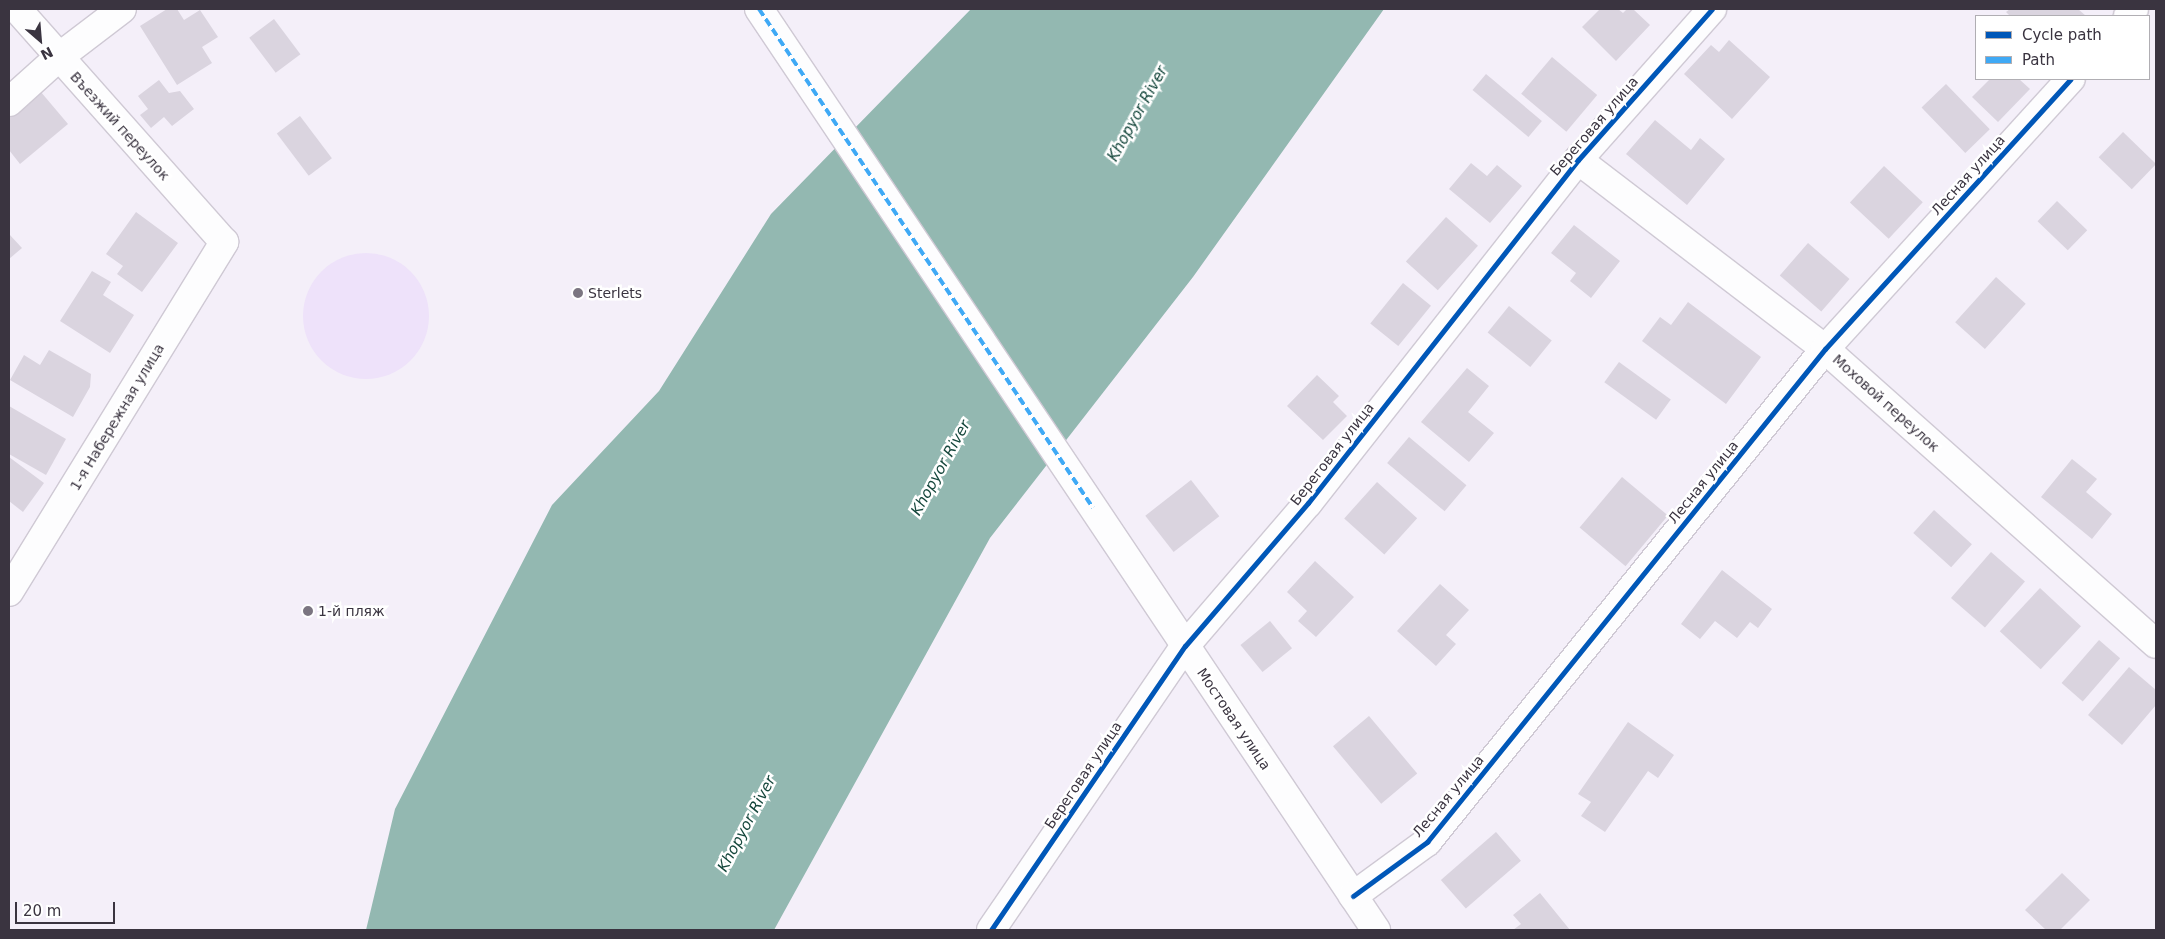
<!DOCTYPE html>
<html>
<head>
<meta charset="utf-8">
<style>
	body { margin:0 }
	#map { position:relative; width:2165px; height:939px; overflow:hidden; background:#f4eff9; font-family:"DejaVu Sans",sans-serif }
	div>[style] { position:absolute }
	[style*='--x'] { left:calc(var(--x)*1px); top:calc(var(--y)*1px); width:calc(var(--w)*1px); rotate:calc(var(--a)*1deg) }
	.green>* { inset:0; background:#eee2fa }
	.round { border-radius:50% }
	.water>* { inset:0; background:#93b8b1 }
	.building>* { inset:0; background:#dad4df; transform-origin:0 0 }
	.roads { filter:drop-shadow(1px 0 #cfc9d4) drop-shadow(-1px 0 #cfc9d4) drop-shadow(0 1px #cfc9d4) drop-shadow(0 -1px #cfc9d4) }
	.minor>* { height:28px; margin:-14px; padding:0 14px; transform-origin:14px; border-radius:14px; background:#fdfdfe }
	.quiet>* { height:4px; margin-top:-2px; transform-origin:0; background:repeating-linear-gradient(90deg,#3fa9f5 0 8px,transparent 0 12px) }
	.cycleway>* { height:5px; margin:-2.5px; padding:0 2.5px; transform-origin:2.5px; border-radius:2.5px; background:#0057b8 }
	.dots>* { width:14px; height:14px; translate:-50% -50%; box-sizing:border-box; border:2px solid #fff; border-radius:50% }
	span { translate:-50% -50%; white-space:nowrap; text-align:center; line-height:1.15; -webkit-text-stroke:5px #fff; paint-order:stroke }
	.street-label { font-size:14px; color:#3a3440 }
	.poi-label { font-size:14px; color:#3a3440 }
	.left { translate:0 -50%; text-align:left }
	.water-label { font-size:15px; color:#15473c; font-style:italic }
	.frame { position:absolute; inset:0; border:10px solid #3a3440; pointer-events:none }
	.legend { position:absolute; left:1975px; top:15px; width:175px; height:65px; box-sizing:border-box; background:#fff; border:1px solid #b0aeb3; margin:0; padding:6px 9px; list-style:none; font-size:15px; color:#3a3440 }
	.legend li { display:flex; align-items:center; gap:10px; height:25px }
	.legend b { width:25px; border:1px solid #b0aeb3 }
	.north { position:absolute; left:15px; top:15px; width:50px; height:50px; -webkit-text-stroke:4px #fff; paint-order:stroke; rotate:153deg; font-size:14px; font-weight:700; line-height:20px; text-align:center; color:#3a3440 }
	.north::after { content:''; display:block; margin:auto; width:18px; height:22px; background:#3a3440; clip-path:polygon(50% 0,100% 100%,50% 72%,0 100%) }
	.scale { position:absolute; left:15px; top:902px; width:100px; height:22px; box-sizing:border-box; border:2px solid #3a3440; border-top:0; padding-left:6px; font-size:15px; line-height:18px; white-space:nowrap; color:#3a3440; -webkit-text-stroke:4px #fff; paint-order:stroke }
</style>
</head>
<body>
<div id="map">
	<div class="green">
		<i class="round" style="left:303px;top:253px;width:126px;height:126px"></i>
	</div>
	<div class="water">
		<i style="clip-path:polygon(971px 9px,1384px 9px,1193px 277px,990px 538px,774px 930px,366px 930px,395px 809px,552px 505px,659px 391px,771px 214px)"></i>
	</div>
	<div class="building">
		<i style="clip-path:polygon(167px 9px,177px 9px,184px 20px,200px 10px,218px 37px,202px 47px,212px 63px,177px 85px,140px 26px)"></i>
		<i style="clip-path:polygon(1600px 9px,1618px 9px,1623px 13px,1627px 9px,1633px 9px,1650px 25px,1616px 61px,1582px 27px)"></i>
		<i style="clip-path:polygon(2010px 9px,2078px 9px,2086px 16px,2010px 16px,2006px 12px)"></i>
		<i style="left:274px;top:19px;width:44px;height:31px;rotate:53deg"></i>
		<i style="clip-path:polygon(1729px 40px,1770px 77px,1732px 119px,1684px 74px,1711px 45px,1719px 52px)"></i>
		<i style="left:1552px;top:57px;width:59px;height:48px;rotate:40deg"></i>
		<i style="left:1486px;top:74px;width:73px;height:21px;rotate:40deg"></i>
		<i style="clip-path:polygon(1990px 79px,2019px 79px,2030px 89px,1998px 122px,1972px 97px)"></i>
		<i style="clip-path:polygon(159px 80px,169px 93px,180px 91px,194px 109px,172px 126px,164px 117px,151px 128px,140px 115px,148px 109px,138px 96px)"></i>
		<i style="left:1946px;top:84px;width:63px;height:34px;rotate:46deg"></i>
		<i style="clip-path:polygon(35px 85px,68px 124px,20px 164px,9px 150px,9px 108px)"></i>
		<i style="left:300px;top:116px;width:53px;height:29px;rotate:53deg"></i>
		<i style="clip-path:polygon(1655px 120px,1691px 150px,1700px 138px,1725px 159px,1687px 205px,1626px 154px)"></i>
		<i style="left:2123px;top:132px;width:46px;height:35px;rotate:44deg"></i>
		<i style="clip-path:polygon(1471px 163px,1487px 176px,1497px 165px,1522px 186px,1490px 223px,1449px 189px)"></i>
		<i style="left:1884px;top:166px;width:53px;height:50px;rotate:43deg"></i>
		<i style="left:2057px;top:201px;width:42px;height:28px;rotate:44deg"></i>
		<i style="clip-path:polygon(136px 212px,178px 243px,142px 292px,117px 274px,123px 266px,106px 254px)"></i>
		<i style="left:1446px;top:217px;width:43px;height:60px;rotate:42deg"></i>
		<i style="clip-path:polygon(1574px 225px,1620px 261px,1591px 298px,1570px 281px,1576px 273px,1551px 253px)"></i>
		<i style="clip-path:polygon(9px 234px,22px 248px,9px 259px)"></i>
		<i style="left:1808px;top:243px;width:55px;height:43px;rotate:41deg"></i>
		<i style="clip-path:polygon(92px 271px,111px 282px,103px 295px,134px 315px,110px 353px,60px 321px)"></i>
		<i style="left:1996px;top:277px;width:40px;height:61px;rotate:42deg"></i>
		<i style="left:1403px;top:283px;width:36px;height:52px;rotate:39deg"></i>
		<i style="clip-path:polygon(1688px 302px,1761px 357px,1726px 404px,1642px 341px,1660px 317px,1671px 325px)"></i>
		<i style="left:1509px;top:306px;width:55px;height:34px;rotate:39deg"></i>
		<i style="clip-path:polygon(49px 350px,91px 374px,90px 387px,73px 417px,10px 380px,24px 355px,40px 365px)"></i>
		<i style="left:1619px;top:362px;width:64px;height:25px;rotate:36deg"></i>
		<i style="clip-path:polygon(1467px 368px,1489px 386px,1468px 412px,1494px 433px,1469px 462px,1421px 422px)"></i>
		<i style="clip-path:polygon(1317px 375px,1339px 396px,1333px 402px,1347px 416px,1323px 440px,1287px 406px)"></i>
		<i style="clip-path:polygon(9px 406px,66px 439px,46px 475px,9px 454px)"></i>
		<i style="left:1409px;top:437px;width:75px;height:34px;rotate:40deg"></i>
		<i style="clip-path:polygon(9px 457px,44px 483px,23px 512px,9px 501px)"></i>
		<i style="clip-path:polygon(2072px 459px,2097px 479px,2086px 492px,2112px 514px,2092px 539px,2041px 497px)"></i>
		<i style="left:1622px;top:477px;width:60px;height:66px;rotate:40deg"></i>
		<i style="left:1191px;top:480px;width:46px;height:58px;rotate:52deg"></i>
		<i style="left:1377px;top:482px;width:54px;height:49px;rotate:42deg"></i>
		<i style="left:1934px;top:510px;width:51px;height:31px;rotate:42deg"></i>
		<i style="left:1991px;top:552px;width:45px;height:61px;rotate:41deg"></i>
		<i style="clip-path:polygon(1315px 561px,1354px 597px,1316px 637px,1298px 621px,1307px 611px,1287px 592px)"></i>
		<i style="clip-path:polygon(1722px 570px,1772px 609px,1758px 628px,1750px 622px,1737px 638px,1715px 621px,1700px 639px,1681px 624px)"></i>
		<i style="clip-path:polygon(1440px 584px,1469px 610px,1446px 635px,1456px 644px,1436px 666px,1397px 631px)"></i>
		<i style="left:2040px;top:588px;width:56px;height:59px;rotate:43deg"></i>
		<i style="left:1270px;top:621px;width:35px;height:38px;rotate:51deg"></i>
		<i style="left:2099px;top:640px;width:28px;height:57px;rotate:41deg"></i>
		<i style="clip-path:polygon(2129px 667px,2156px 690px,2156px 705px,2122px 745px,2088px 715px)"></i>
		<i style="left:1369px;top:716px;width:75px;height:47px;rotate:50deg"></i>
		<i style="clip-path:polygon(1628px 722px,1674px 755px,1658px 778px,1648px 771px,1605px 832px,1581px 816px,1591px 802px,1578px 794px)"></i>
		<i style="left:1496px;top:832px;width:38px;height:73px;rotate:49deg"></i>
		<i style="clip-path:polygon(2062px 873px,2090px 900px,2060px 930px,2046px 930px,2025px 910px)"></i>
		<i style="clip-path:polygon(1540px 893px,1570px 930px,1513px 930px,1521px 924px,1513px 915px)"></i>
	</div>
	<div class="roads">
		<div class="minor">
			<i style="--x:759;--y:9;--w:1109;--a:56.18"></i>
			<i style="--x:2128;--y:16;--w:9;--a:-49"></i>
			<i style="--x:9;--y:102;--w:67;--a:-42"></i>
			<i style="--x:59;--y:57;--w:79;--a:-37.3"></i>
			<i style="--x:1578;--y:160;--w:311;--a:37.4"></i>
			<i style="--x:1825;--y:349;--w:443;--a:41.7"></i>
			<i style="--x:9;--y:592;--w:411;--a:-58.4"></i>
			<i style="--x:224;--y:242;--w:312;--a:-131.6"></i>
			<i style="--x:1353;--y:896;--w:92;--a:-36.1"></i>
			<i style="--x:1427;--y:842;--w:634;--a:-51.09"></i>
			<i style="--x:1825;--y:349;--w:365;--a:-47.7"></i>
			<i style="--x:991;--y:930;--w:344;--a:-55.7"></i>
			<i style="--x:1185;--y:646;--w:189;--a:-49.3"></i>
			<i style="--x:1308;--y:503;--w:437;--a:-51.8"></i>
			<i style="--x:1578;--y:160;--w:202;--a:-48.4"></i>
		</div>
	</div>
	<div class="quiet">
		<i style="--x:759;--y:9;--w:600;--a:56.2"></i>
	</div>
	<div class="cycleway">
		<i style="--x:1353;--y:896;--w:92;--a:-36.1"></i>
		<i style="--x:1427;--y:842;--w:634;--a:-51.09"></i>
		<i style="--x:1825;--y:349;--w:365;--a:-47.7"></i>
		<i style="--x:991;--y:930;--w:344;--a:-55.7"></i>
		<i style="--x:1185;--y:646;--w:189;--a:-49.3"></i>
		<i style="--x:1308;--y:503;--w:437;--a:-51.8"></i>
		<i style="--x:1578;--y:160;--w:202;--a:-48.4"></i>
	</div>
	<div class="dots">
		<i style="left:578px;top:293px;background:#7b7581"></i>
		<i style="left:308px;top:611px;background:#7b7581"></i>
	</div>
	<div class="street-label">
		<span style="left:120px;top:126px;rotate:48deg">Въезжий переулок</span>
		<span style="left:1594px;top:126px;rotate:-49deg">Береговая улица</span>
		<span style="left:1968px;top:175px;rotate:-48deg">Лесная улица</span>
		<span style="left:1886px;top:403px;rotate:42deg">Моховой переулок</span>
		<span style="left:117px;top:417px;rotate:-59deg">1-я Набережная улица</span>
		<span style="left:1332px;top:454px;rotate:-52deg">Береговая улица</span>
		<span style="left:1703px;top:482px;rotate:-51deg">Лесная улица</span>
		<span style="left:1234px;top:719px;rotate:56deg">Мостовая улица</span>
		<span style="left:1083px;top:775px;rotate:-56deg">Береговая улица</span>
		<span style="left:1448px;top:796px;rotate:-50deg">Лесная улица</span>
	</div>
	<div class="poi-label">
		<span class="left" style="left:588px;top:293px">Sterlets</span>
		<span class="left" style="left:318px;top:611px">1-й пляж</span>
	</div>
	<div class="water-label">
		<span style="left:1138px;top:114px;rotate:-61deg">Khopyor River</span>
		<span style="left:941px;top:468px;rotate:-61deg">Khopyor River</span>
		<span style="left:747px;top:824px;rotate:-62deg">Khopyor River</span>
	</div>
	<div class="frame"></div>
	<ul class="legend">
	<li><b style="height:6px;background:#0057b8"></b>Cycle path</li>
	<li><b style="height:6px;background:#3fa9f5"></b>Path</li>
	</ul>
	<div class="north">N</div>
	<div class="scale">20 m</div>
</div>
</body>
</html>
